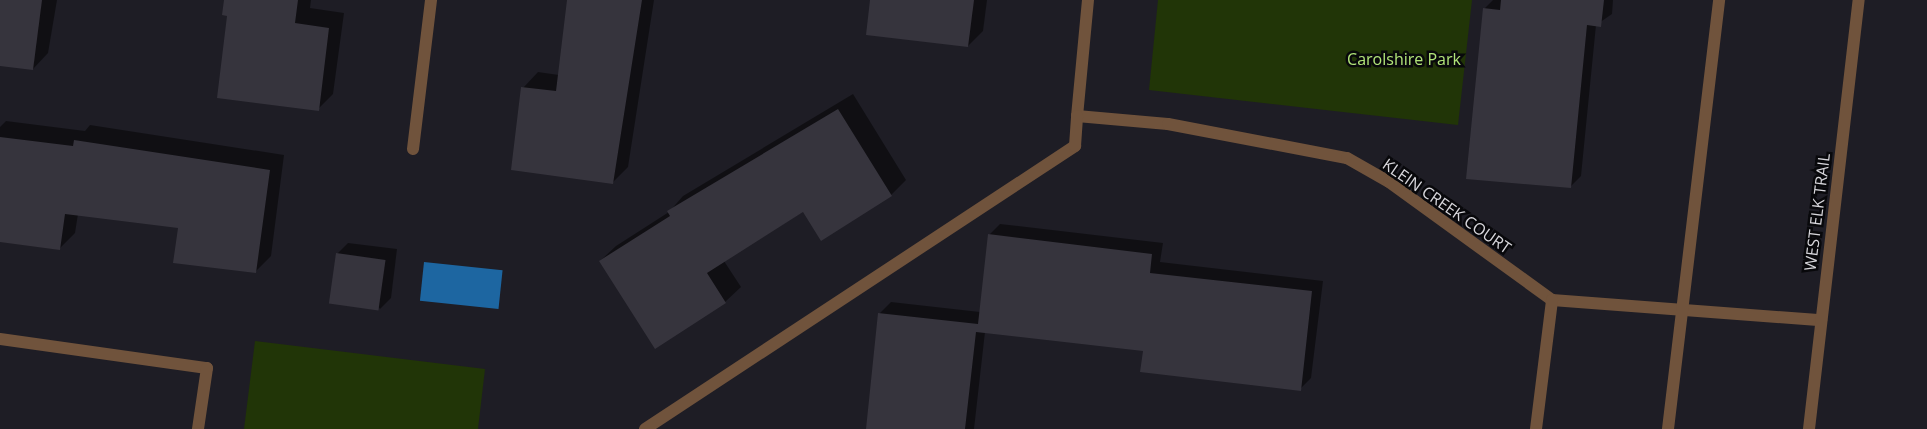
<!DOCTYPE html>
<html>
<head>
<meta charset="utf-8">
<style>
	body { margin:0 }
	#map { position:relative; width:1927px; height:429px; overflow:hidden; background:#1e1d25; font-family:"Open Sans",sans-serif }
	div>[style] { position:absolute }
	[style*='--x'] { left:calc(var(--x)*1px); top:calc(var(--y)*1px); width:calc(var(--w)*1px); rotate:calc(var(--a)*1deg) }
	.green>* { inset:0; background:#213507 }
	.water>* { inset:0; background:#1d66a1; transform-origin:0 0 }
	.shadow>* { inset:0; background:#0007 }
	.building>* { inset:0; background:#36343d; transform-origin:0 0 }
	.minor>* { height:12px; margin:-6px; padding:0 6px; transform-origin:6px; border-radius:6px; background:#70533c }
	span { translate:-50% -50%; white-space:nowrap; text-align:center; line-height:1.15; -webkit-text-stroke:5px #08080b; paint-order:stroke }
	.park-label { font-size:16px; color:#b1e479 }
	.street-label { font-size:16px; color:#d7d6db }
</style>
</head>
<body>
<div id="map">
	<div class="green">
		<i style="clip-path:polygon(1158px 0,1472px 0,1458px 125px,1149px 90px)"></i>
		<i style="clip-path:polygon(255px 341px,485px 369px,478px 429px,244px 429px)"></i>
	</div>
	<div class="water">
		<i style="left:424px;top:262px;width:79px;height:39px;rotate:6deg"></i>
	</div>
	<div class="shadow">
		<i style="clip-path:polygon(0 0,57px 0,48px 53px,33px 69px,0 64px)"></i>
		<i style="clip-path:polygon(225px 0,311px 0,310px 8px,344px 13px,333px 94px,318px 109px,229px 14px)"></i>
		<i style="clip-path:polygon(569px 0,654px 0,628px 167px,613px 182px,523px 88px,538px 72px,559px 75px)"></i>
		<i style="clip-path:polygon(871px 0,987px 0,983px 31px,968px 46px)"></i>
		<i style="clip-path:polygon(1493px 0,1613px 0,1612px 14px,1596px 25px,1581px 176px,1570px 187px,1484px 9px)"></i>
		<i style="clip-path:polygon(853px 94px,906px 180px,891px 195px,804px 211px,724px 261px,741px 287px,725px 302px,600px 261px,616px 246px,669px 212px,683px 196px)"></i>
		<i style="clip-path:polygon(6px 121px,85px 131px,90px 125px,284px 155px,271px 256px,256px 271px,179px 227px,78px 214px,75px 233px,60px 248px,0 241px,0 127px)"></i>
		<i style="clip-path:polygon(1000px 224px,1163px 243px,1160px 262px,1323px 281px,1311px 378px,1300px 389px,1144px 350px,985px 332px,974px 429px,867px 429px,880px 313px,891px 302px,980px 312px,989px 235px)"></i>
		<i style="clip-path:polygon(348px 243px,397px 249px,391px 298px,380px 309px,337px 254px)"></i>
	</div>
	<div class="building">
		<i style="clip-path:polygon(0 0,42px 0,33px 70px,0 66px)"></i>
		<i style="clip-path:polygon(224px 0,298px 0,295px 23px,329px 28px,319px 111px,217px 98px,227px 16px,222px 15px)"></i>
		<i style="clip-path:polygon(567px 0,642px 0,613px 184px,511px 170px,521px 87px,556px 91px)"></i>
		<i style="clip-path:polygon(870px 0,974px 0,968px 47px,866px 35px)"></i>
		<i style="clip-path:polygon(1501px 0,1604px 0,1601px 27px,1587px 25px,1571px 188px,1466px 179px,1483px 8px,1500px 10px)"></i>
		<i style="clip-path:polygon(838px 109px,892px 196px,821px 241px,803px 212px,707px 273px,726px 303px,655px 349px,599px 261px,670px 216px,667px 211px)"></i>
		<i style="clip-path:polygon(0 137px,73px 146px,74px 140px,270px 170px,256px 273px,173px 263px,178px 228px,65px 214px,60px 250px,0 242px)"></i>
		<i style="clip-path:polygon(988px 234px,1152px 254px,1150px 273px,1312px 291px,1301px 391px,1140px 372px,1143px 351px,976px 332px,965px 429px,866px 429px,878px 313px,978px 324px)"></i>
		<i style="left:336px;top:253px;width:50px;height:51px;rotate:8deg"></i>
	</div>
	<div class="minor">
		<i style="--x:1088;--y:0;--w:117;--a:95.4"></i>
		<i style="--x:1077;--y:116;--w:91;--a:5"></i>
		<i style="--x:1168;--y:124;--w:182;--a:10.8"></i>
		<i style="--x:1347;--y:158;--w:48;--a:29.7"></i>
		<i style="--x:1389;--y:182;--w:201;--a:35.9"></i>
		<i style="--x:1552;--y:300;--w:270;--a:4.3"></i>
		<i style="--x:413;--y:149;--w:150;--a:-83.1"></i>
		<i style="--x:0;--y:339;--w:209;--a:8"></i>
		<i style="--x:207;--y:368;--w:62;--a:98.4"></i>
		<i style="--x:645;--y:429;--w:515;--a:-33.35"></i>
		<i style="--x:1075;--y:146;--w:30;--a:-86"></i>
		<i style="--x:1536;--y:429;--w:130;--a:-82.9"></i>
		<i style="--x:1668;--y:429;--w:432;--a:-83.2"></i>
		<i style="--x:1809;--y:429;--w:432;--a:-83.4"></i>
	</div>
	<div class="park-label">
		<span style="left:1404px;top:59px">Carolshire Park</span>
	</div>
	<div class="street-label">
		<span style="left:1447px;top:206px;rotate:35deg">KLEIN CREEK COURT</span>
		<span style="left:1817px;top:212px;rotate:-83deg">WEST ELK TRAIL</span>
	</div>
</div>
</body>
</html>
